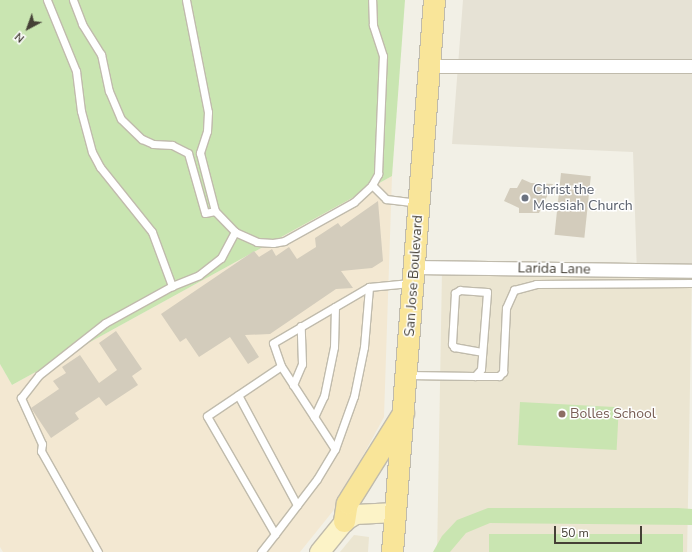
<!DOCTYPE html>
<html>
<head>
<meta charset="utf-8">
<style>
	body { margin:0 }
	#map { position:relative; width:692px; height:552px; overflow:hidden; background:#f2f0e6; font-family:"Nunito Sans",sans-serif }
	div>[style] { position:absolute }
	[style*='--x'] { left:calc(var(--x)*1px); top:calc(var(--y)*1px); width:calc(var(--w)*1px); rotate:calc(var(--a)*1deg) }
	.residential>* { inset:0; background:#e6e2d5 }
	.commercial>* { inset:0; background:#f3e8d2 }
	.education>* { inset:0; background:#ebe5d1; transform-origin:0 0 }
	.green>* { inset:0; background:#c9e5b1; transform-origin:0 0 }
	.building>* { inset:0; background:#d3ccbc; transform-origin:0 0 }
	.roads { filter:drop-shadow(1px 0 #c0bbac) drop-shadow(-1px 0 #c0bbac) drop-shadow(0 1px #c0bbac) drop-shadow(0 -1px #c0bbac) }
	.lane>* { height:7px; margin:-3.5px; padding:0 3.5px; transform-origin:3.5px; border-radius:3.5px; background:#fff }
	.street>* { height:13px; margin:-6.5px; padding:0 6.5px; transform-origin:6.5px; border-radius:6.5px; background:#fff }
	.secondary>* { height:19px; margin:-9.5px; padding:0 9.5px; transform-origin:9.5px; border-radius:9.5px; background:#fcf3c7 }
	.primary>* { height:21px; margin:-10.5px; padding:0 10.5px; transform-origin:10.5px; border-radius:10.5px; background:#f9e599 }
	.dots>* { width:11px; height:11px; translate:-50% -50%; box-sizing:border-box; border:2px solid #fff; border-radius:50% }
	span { translate:-50% -50%; white-space:nowrap; text-align:center; line-height:1.15; -webkit-text-stroke:3px #fff; paint-order:stroke }
	.worship-label { font-size:14px; color:#5b616d }
	.left { translate:0 -50%; text-align:left }
	.street-label { font-size:14px; color:#454036 }
	.education-label { font-size:14px; color:#785e54 }
	.north { position:absolute; left:8px; top:8px; width:40px; height:40px; -webkit-text-stroke:3px #fff; paint-order:stroke; rotate:221deg; font-size:11px; font-weight:700; line-height:16px; text-align:center; color:#454036 }
	.north::after { content:''; display:block; margin:auto; width:14px; height:18px; background:#454036; clip-path:polygon(50% 0,100% 100%,50% 72%,0 100%) }
	.scale { position:absolute; left:554px; top:526px; width:88px; height:18px; box-sizing:border-box; border:2px solid #454036; border-top:0; padding-left:5px; font-size:12px; line-height:14px; white-space:nowrap; color:#454036; -webkit-text-stroke:3px #fff; paint-order:stroke }
</style>
</head>
<body>
<div id="map">
	<div class="residential">
		<i style="clip-path:polygon(463px 0,692px 0,692px 275px,637px 274px,633px 152px,452px 144px)"></i>
	</div>
	<div class="commercial">
		<i style="clip-path:polygon(392px 176px,384px 417px,333px 511px,300px 552px,3px 552px,0 547px,0 364px,12px 385px)"></i>
	</div>
	<div class="education">
		<i style="left:442px;top:270px;width:250px;height:283px;rotate:1deg"></i>
		<i style="clip-path:polygon(354px 535px,369px 537px,368px 552px,340px 552px)"></i>
	</div>
	<div class="green">
		<i style="clip-path:polygon(0 0,405px 0,392px 176px,12px 385px,0 364px)"></i>
		<i style="left:520px;top:402px;width:99px;height:43px;rotate:3deg"></i>
		<i style="clip-path:polygon(488px 508px,678px 508px,692px 509px,692px 525px,490px 523px,466px 533px,450px 552px,433px 552px,442px 536px,457px 520px)"></i>
		<i style="left:489px;top:534px;width:194px;height:18px"></i>
	</div>
	<div class="building">
		<i style="left:561px;top:173px;width:30px;height:62px;rotate:6deg"></i>
		<i style="clip-path:polygon(522px 179px,531px 183px,553px 184px,539px 213px,519px 213px,519px 208px,504px 201px,510px 188px,517px 188px)"></i>
		<i style="clip-path:polygon(378px 201px,383px 261px,372px 268px,341px 271px,353px 288px,336px 289px,270px 334px,245px 335px,259px 357px,248px 364px,230px 337px,199px 357px,186px 338px,180px 342px,161px 314px,254px 251px,259px 257px,272px 249px,276px 256px,289px 247px,297px 259px,316px 247px,315px 238px,338px 223px,341px 227px)"></i>
		<i style="clip-path:polygon(116px 331px,142px 369px,132px 376px,138px 385px,106px 406px,99px 397px,75px 413px,79px 419px,51px 438px,31px 408px,59px 389px,53px 381px,66px 373px,62px 367px,80px 355px,99px 383px,117px 370px,99px 343px)"></i>
	</div>
	<div class="roads">
		<div class="lane">
			<i style="--x:47;--y:0;--w:77;--a:67.8"></i>
			<i style="--x:76;--y:71;--w:40;--a:82.9"></i>
			<i style="--x:81;--y:111;--w:42;--a:75"></i>
			<i style="--x:92;--y:152;--w:17;--a:62"></i>
			<i style="--x:100;--y:167;--w:83;--a:51.3"></i>
			<i style="--x:152;--y:232;--w:58;--a:69.7"></i>
			<i style="--x:73;--y:0;--w:26;--a:69"></i>
			<i style="--x:82;--y:24;--w:36;--a:58"></i>
			<i style="--x:101;--y:54;--w:38;--a:78"></i>
			<i style="--x:109;--y:91;--w:30;--a:67"></i>
			<i style="--x:121;--y:119;--w:29;--a:44"></i>
			<i style="--x:142;--y:139;--w:12;--a:24"></i>
			<i style="--x:153;--y:144;--w:19;--a:3"></i>
			<i style="--x:172;--y:145;--w:18;--a:27"></i>
			<i style="--x:188;--y:153;--w:62;--a:74.2"></i>
			<i style="--x:205;--y:213;--w:10;--a:-11"></i>
			<i style="--x:186;--y:0;--w:114;--a:78.9"></i>
			<i style="--x:208;--y:112;--w:19;--a:93"></i>
			<i style="--x:207;--y:131;--w:23;--a:108"></i>
			<i style="--x:200;--y:153;--w:60;--a:75.5"></i>
			<i style="--x:215;--y:211;--w:29;--a:46"></i>
			<i style="--x:235;--y:232;--w:24;--a:24"></i>
			<i style="--x:257;--y:242;--w:16;--a:4"></i>
			<i style="--x:273;--y:243;--w:11;--a:-10"></i>
			<i style="--x:284;--y:241;--w:80;--a:-29.1"></i>
			<i style="--x:354;--y:202;--w:25;--a:-43"></i>
			<i style="--x:372;--y:185;--w:13;--a:-61"></i>
			<i style="--x:378;--y:174;--w:118;--a:-87.6"></i>
			<i style="--x:383;--y:56;--w:33;--a:-108"></i>
			<i style="--x:373;--y:25;--w:25;--a:-92"></i>
			<i style="--x:372;--y:185;--w:20;--a:45"></i>
			<i style="--x:386;--y:199;--w:32;--a:7"></i>
			<i style="--x:281;--y:366;--w:99;--a:57"></i>
			<i style="--x:407;--y:375;--w:68;--a:0.8"></i>
			<i style="--x:475;--y:376;--w:9;--a:-49"></i>
			<i style="--x:481;--y:369;--w:77;--a:-85.5"></i>
			<i style="--x:487;--y:292;--w:27;--a:-176"></i>
			<i style="--x:460;--y:290;--w:6;--a:149"></i>
			<i style="--x:455;--y:293;--w:51;--a:93.4"></i>
			<i style="--x:452;--y:344;--w:4;--a:56"></i>
			<i style="--x:454;--y:347;--w:28;--a:10"></i>
			<i style="--x:475;--y:376;--w:24;--a:0"></i>
			<i style="--x:499;--y:376;--w:6;--a:-45"></i>
			<i style="--x:503;--y:372;--w:64;--a:-87.3"></i>
			<i style="--x:506;--y:308;--w:20;--a:-66"></i>
			<i style="--x:514;--y:290;--w:23;--a:-15"></i>
			<i style="--x:536;--y:284;--w:156;--a:-0.4"></i>
			<i style="--x:293;--y:385;--w:23;--a:-67"></i>
			<i style="--x:302;--y:364;--w:38;--a:-92"></i>
			<i style="--x:238;--y:395;--w:125;--a:61.8"></i>
			<i style="--x:314;--y:417;--w:23;--a:-65"></i>
			<i style="--x:324;--y:396;--w:50;--a:-78.5"></i>
			<i style="--x:334;--y:347;--w:40;--a:-88.6"></i>
			<i style="--x:275;--y:534;--w:69;--a:-52.6"></i>
			<i style="--x:317;--y:479;--w:35;--a:-59"></i>
			<i style="--x:335;--y:449;--w:56;--a:-70.3"></i>
			<i style="--x:354;--y:396;--w:50;--a:-78.5"></i>
			<i style="--x:364;--y:347;--w:60;--a:-85.2"></i>
			<i style="--x:98;--y:552;--w:116;--a:-119.4"></i>
			<i style="--x:41;--y:451;--w:7;--a:-82"></i>
			<i style="--x:42;--y:444;--w:51;--a:-114.5"></i>
			<i style="--x:21;--y:398;--w:29;--a:-52"></i>
			<i style="--x:39;--y:375;--w:84;--a:-38.2"></i>
			<i style="--x:105;--y:323;--w:77;--a:-28.9"></i>
			<i style="--x:172;--y:286;--w:29;--a:-22"></i>
			<i style="--x:199;--y:275;--w:28;--a:-38"></i>
			<i style="--x:221;--y:258;--w:30;--a:-62"></i>
			<i style="--x:261;--y:552;--w:23;--a:-52"></i>
			<i style="--x:275;--y:534;--w:136;--a:-120"></i>
			<i style="--x:207;--y:416;--w:89;--a:-34"></i>
			<i style="--x:281;--y:366;--w:24;--a:-109"></i>
			<i style="--x:273;--y:343;--w:111;--a:-30.3"></i>
			<i style="--x:369;--y:287;--w:41;--a:-5.6"></i>
		</div>
		<div class="street">
			<i style="--x:429;--y:66;--w:263;--a:0"></i>
			<i style="--x:415;--y:267;--w:277;--a:0.8"></i>
		</div>
		<div class="secondary">
			<i style="--x:319;--y:552;--w:40;--a:-51"></i>
			<i style="--x:344;--y:521;--w:13;--a:-32"></i>
			<i style="--x:355;--y:514;--w:40;--a:-2.9"></i>
		</div>
		<div class="primary">
			<i style="--x:344;--y:521;--w:18;--a:-81"></i>
			<i style="--x:347;--y:503;--w:106;--a:-58.1"></i>
			<i style="--x:392;--y:552;--w:554;--a:-85.65"></i>
		</div>
	</div>
	<div class="dots">
		<i style="left:525px;top:198px;background:#6b7280"></i>
		<i style="left:562px;top:414px;background:#8d6e63"></i>
	</div>
	<div class="worship-label">
		<span class="left" style="left:533px;top:198px">Christ the<br>Messiah Church</span>
	</div>
	<div class="street-label">
		<span style="left:554px;top:269px;rotate:1deg">Larida Lane</span>
		<span style="left:414px;top:276px;rotate:-86deg">San Jose Boulevard</span>
	</div>
	<div class="education-label">
		<span class="left" style="left:570px;top:414px">Bolles School</span>
	</div>
	<div class="north">N</div>
	<div class="scale">50 m</div>
</div>
</body>
</html>
